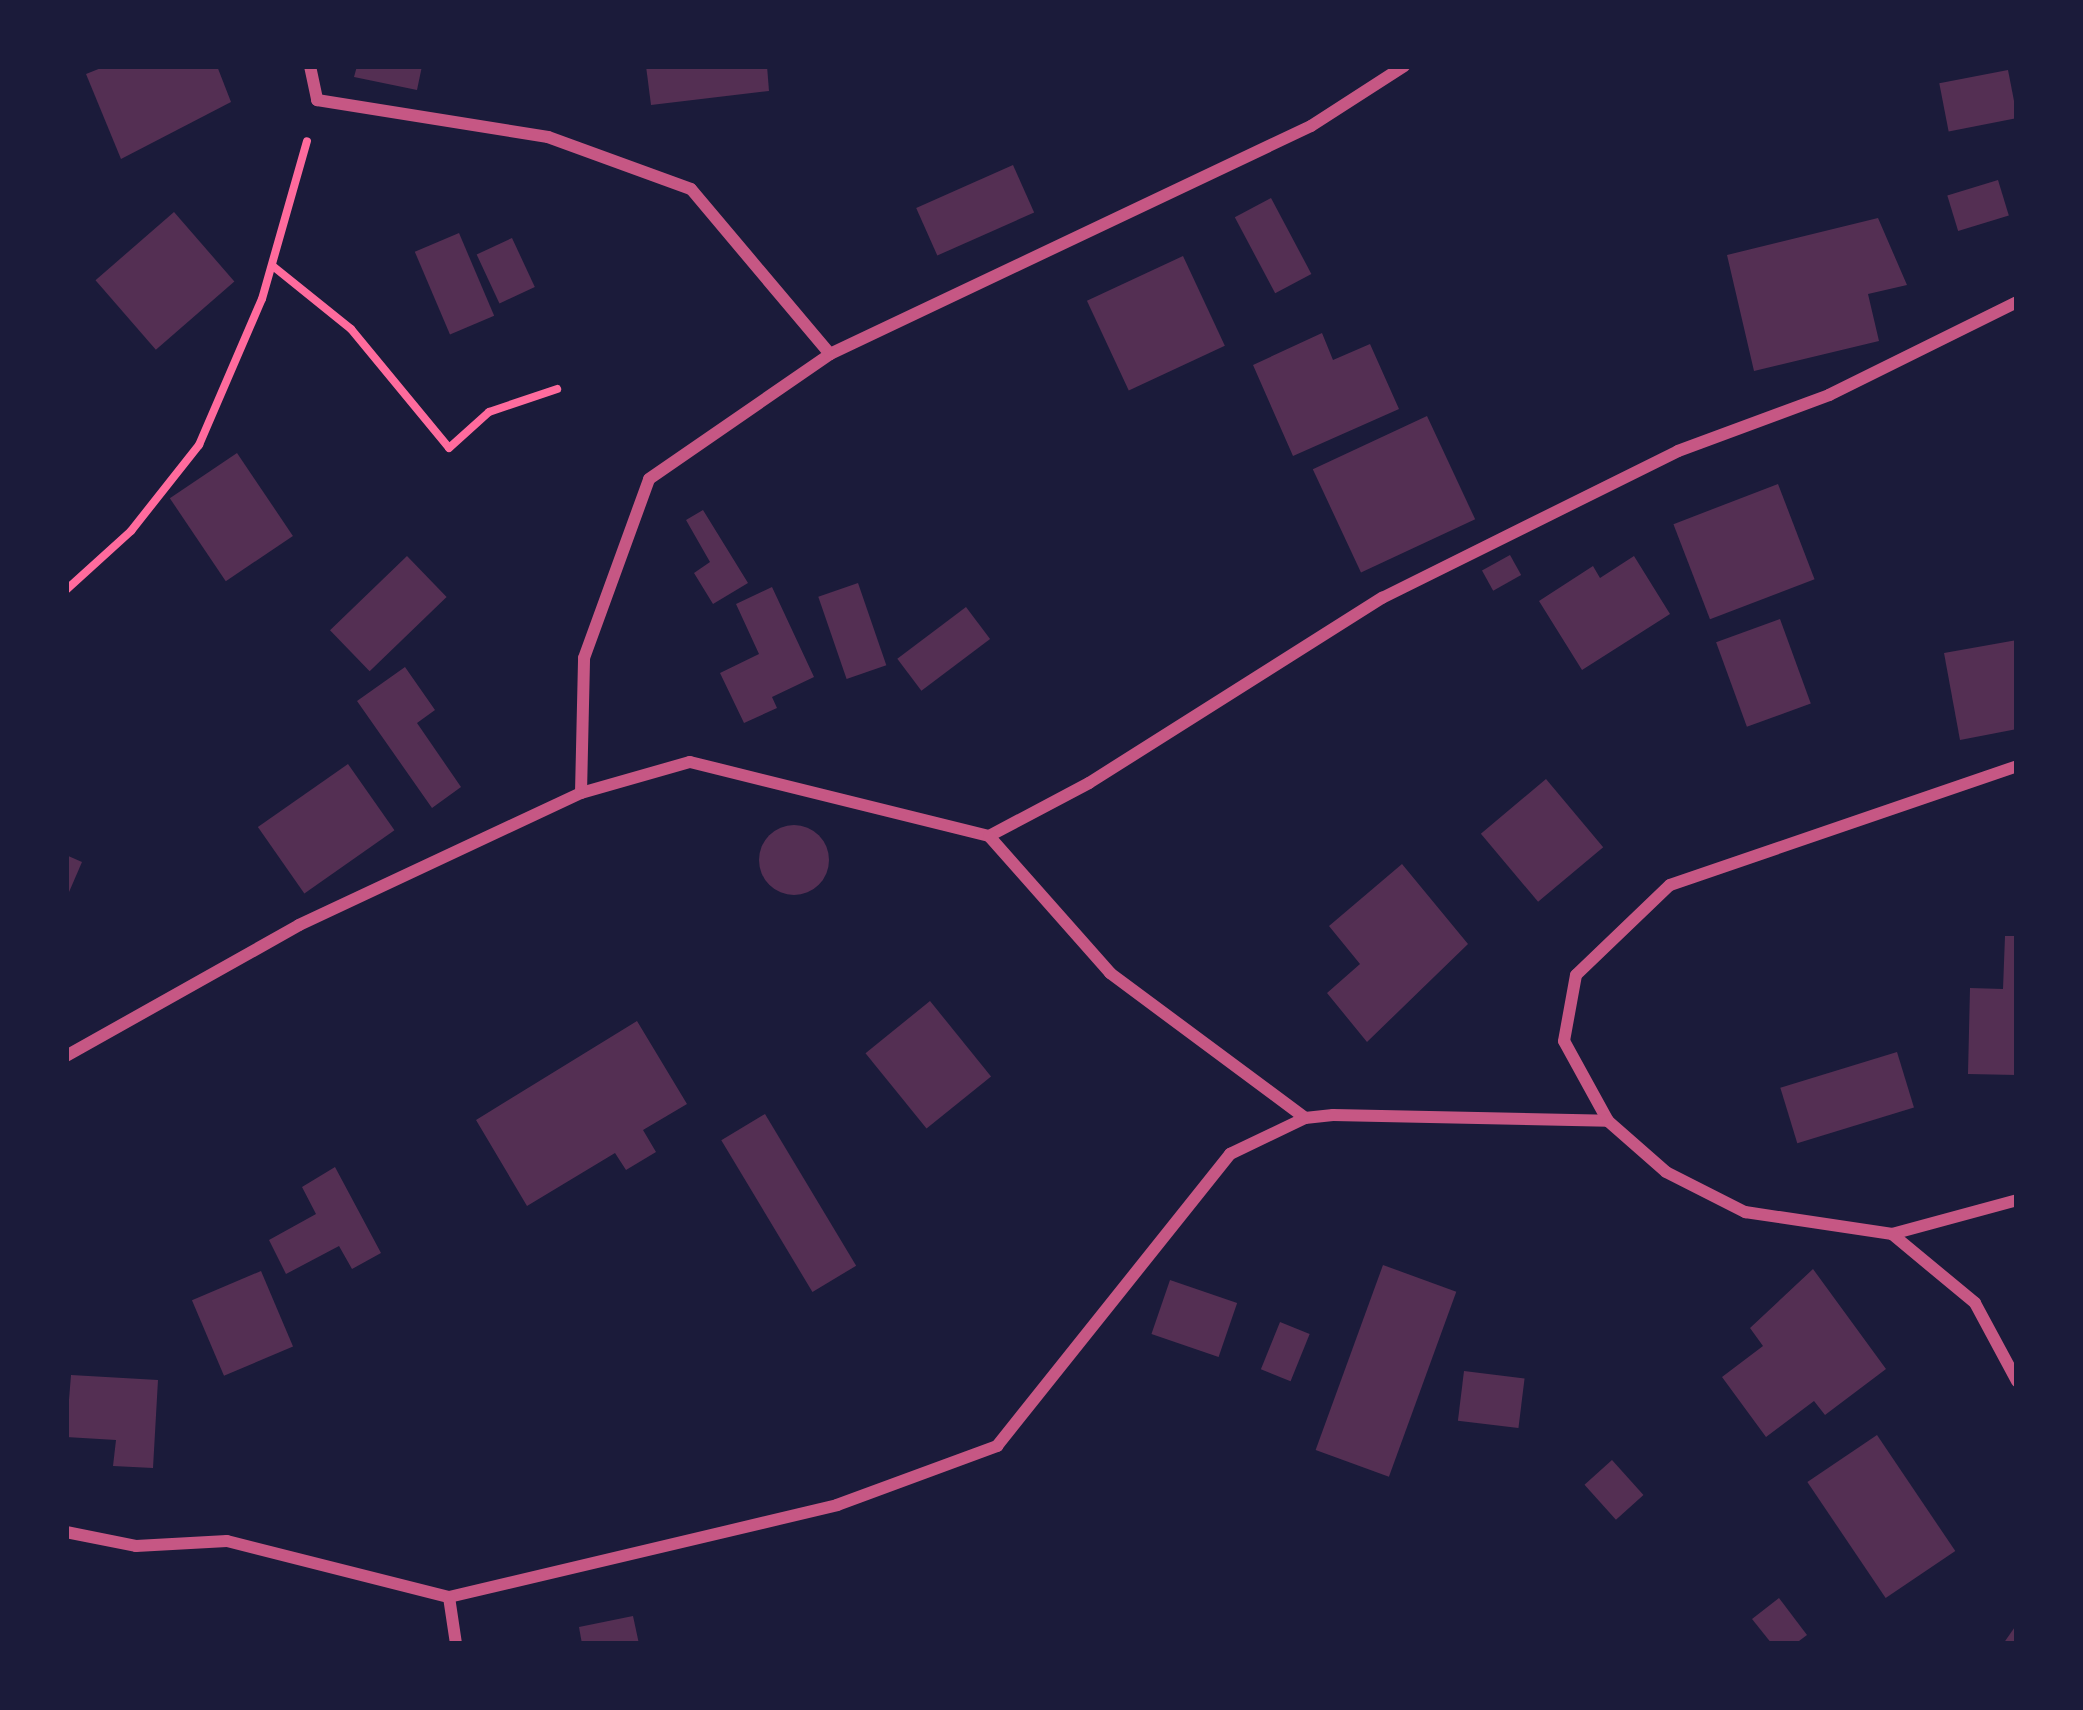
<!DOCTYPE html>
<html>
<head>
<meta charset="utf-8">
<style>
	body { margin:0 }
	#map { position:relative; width:2083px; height:1710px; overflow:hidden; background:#1b1b3a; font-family:Figtree,sans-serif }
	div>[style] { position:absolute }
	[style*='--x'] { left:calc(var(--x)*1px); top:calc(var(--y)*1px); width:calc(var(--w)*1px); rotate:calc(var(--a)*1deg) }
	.building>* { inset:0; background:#542f53; transform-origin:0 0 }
	.round { border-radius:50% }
	.path>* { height:8px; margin:-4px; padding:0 4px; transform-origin:4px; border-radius:4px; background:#ff6b9d }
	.minor>* { height:12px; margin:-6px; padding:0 6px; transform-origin:6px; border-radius:6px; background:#c65784 }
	span { translate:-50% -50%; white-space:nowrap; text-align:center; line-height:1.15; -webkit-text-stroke:9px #1b1b3a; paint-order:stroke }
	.frame { position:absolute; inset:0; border:69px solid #1b1b3a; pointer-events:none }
</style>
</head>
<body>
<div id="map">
	<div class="building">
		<i style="clip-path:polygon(106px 66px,217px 66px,231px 102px,121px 159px,86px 74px)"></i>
		<i style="clip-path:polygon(357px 66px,422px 66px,417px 90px,354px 77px)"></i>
		<i style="clip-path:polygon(646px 66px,767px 66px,769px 91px,651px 105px)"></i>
		<i style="left:2008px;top:70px;width:49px;height:70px;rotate:79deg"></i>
		<i style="left:1013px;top:165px;width:52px;height:106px;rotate:66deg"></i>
		<i style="left:1998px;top:180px;width:37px;height:53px;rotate:73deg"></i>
		<i style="left:1271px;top:198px;width:86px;height:41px;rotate:62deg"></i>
		<i style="left:174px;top:212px;width:92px;height:104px;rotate:49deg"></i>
		<i style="clip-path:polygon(1878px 218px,1907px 285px,1868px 294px,1879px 341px,1754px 371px,1727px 255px)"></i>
		<i style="left:459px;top:233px;width:90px;height:48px;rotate:67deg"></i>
		<i style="left:512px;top:238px;width:54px;height:39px;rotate:65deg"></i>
		<i style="left:1183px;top:256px;width:99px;height:106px;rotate:65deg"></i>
		<i style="clip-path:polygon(1322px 333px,1333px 360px,1370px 344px,1399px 409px,1293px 456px,1253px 365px)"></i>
		<i style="left:1427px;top:416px;width:114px;height:126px;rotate:65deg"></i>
		<i style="left:237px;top:453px;width:100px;height:81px;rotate:56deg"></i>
		<i style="left:1778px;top:484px;width:102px;height:112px;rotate:69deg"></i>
		<i style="clip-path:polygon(703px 510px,748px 583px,713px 604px,694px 573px,710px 562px,686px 520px)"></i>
		<i style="left:1510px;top:555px;width:23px;height:32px;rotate:61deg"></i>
		<i style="left:407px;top:556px;width:57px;height:107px;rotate:46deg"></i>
		<i style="clip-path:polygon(1634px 556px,1670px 614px,1582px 670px,1539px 601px,1593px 566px,1600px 578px)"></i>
		<i style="left:858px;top:583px;width:87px;height:42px;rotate:71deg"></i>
		<i style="clip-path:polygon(772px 587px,814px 677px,772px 697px,777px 708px,744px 723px,720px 673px,759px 654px,736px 604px)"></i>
		<i style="left:966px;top:607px;width:40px;height:86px;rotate:53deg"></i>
		<i style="left:1780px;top:619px;width:90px;height:68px;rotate:70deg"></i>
		<i style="clip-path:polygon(2017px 640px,2017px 729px,1960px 740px,1944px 653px)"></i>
		<i style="clip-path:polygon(405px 667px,435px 710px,417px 723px,461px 787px,432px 808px,357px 701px)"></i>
		<i style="left:348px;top:764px;width:81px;height:110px;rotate:55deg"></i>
		<i style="left:1546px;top:779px;width:89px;height:85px;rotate:50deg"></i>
		<i class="round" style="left:759px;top:825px;width:70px;height:70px"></i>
		<i style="clip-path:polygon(66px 855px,82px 862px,66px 899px)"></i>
		<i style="clip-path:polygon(1402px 864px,1468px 944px,1367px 1042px,1327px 993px,1360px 964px,1329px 926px)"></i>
		<i style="clip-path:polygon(2005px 936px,2017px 936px,2017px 1075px,1968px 1074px,1970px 988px,2003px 989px)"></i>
		<i style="left:930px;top:1001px;width:97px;height:83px;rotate:51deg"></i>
		<i style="clip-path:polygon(637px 1021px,687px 1104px,643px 1130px,656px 1152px,626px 1170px,615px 1153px,527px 1206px,476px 1120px)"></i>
		<i style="left:1897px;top:1052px;width:58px;height:122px;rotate:73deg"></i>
		<i style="left:765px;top:1114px;width:177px;height:51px;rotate:59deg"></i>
		<i style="clip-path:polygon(335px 1167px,381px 1253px,352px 1269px,339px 1246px,286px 1274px,269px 1240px,316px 1214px,302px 1187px)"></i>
		<i style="left:1383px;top:1265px;width:78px;height:197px;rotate:20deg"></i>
		<i style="clip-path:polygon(1813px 1269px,1886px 1369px,1825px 1415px,1814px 1401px,1766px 1437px,1722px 1377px,1763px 1346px,1750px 1328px)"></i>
		<i style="left:261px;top:1271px;width:82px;height:75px;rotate:67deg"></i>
		<i style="left:1170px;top:1280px;width:71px;height:57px;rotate:19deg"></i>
		<i style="left:1280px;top:1322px;width:32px;height:51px;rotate:22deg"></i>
		<i style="left:1464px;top:1371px;width:61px;height:50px;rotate:7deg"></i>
		<i style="clip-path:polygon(71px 1375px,158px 1380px,153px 1468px,113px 1466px,116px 1440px,66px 1437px)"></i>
		<i style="left:1877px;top:1435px;width:140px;height:84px;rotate:56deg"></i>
		<i style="left:1612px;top:1460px;width:47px;height:37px;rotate:48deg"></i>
		<i style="clip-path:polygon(1779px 1598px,1807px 1635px,1795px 1644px,1772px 1644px,1752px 1619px)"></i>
		<i style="clip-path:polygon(633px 1616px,639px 1644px,582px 1644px,579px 1627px)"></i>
		<i style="clip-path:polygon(2017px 1624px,2017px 1644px,2003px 1644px)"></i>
	</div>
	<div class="path">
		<i style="--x:274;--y:267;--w:99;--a:38.8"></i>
		<i style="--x:351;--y:329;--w:154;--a:50.5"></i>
		<i style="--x:449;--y:448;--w:54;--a:-42"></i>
		<i style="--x:489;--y:412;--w:72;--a:-18.7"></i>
		<i style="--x:66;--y:590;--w:88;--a:-42.2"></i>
		<i style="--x:131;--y:531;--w:110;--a:-51.7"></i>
		<i style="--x:199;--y:445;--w:159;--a:-66.7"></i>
		<i style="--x:262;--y:299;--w:164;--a:-74.1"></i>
	</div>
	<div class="minor">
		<i style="--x:310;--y:66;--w:35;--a:78"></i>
		<i style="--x:317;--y:100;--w:234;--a:9.1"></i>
		<i style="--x:548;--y:137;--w:152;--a:20"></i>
		<i style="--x:691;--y:189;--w:216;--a:49.9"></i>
		<i style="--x:581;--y:793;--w:135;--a:-88.7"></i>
		<i style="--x:584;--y:658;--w:190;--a:-70"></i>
		<i style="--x:649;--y:479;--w:220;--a:-34.6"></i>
		<i style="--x:830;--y:354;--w:532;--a:-25.36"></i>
		<i style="--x:1311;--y:126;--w:111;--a:-32.8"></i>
		<i style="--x:989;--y:836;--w:113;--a:-27.9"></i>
		<i style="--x:1089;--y:783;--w:347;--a:-32.3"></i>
		<i style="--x:1382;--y:598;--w:330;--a:-26.4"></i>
		<i style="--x:1678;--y:451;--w:161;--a:-20.3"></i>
		<i style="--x:1829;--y:395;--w:210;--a:-26.3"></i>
		<i style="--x:66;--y:1056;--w:267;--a:-29.3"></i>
		<i style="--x:299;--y:925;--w:311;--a:-25.1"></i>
		<i style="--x:581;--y:793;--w:113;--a:-15.9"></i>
		<i style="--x:690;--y:762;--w:308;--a:13.9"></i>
		<i style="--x:989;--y:836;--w:183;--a:48.5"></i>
		<i style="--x:1110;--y:973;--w:243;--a:36.6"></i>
		<i style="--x:1608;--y:1121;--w:91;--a:-118.8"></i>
		<i style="--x:1564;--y:1041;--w:67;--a:-79.7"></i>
		<i style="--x:1576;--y:975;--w:130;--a:-43.8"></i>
		<i style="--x:1670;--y:885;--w:367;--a:-18.9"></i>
		<i style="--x:1892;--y:1234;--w:130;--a:-15.2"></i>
		<i style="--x:66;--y:1532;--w:71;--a:11.3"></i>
		<i style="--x:136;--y:1546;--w:91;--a:-3.1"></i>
		<i style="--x:227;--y:1541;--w:229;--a:14.2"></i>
		<i style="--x:449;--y:1597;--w:399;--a:-13.3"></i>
		<i style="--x:837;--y:1505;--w:171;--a:-20.2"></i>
		<i style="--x:997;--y:1446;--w:374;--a:-51.4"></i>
		<i style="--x:1230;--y:1154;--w:83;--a:-25.6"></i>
		<i style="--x:1305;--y:1118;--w:28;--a:-6"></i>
		<i style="--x:1333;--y:1115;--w:275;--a:1.2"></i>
		<i style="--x:1608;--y:1121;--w:77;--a:41.3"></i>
		<i style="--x:1666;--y:1172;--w:89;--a:26.9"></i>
		<i style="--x:1745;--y:1212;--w:149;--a:8.5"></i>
		<i style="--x:1892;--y:1234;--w:108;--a:39.7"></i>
		<i style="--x:1975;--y:1303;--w:89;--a:61.7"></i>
		<i style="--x:449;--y:1597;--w:48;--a:81.5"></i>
	</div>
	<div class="frame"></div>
</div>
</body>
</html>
